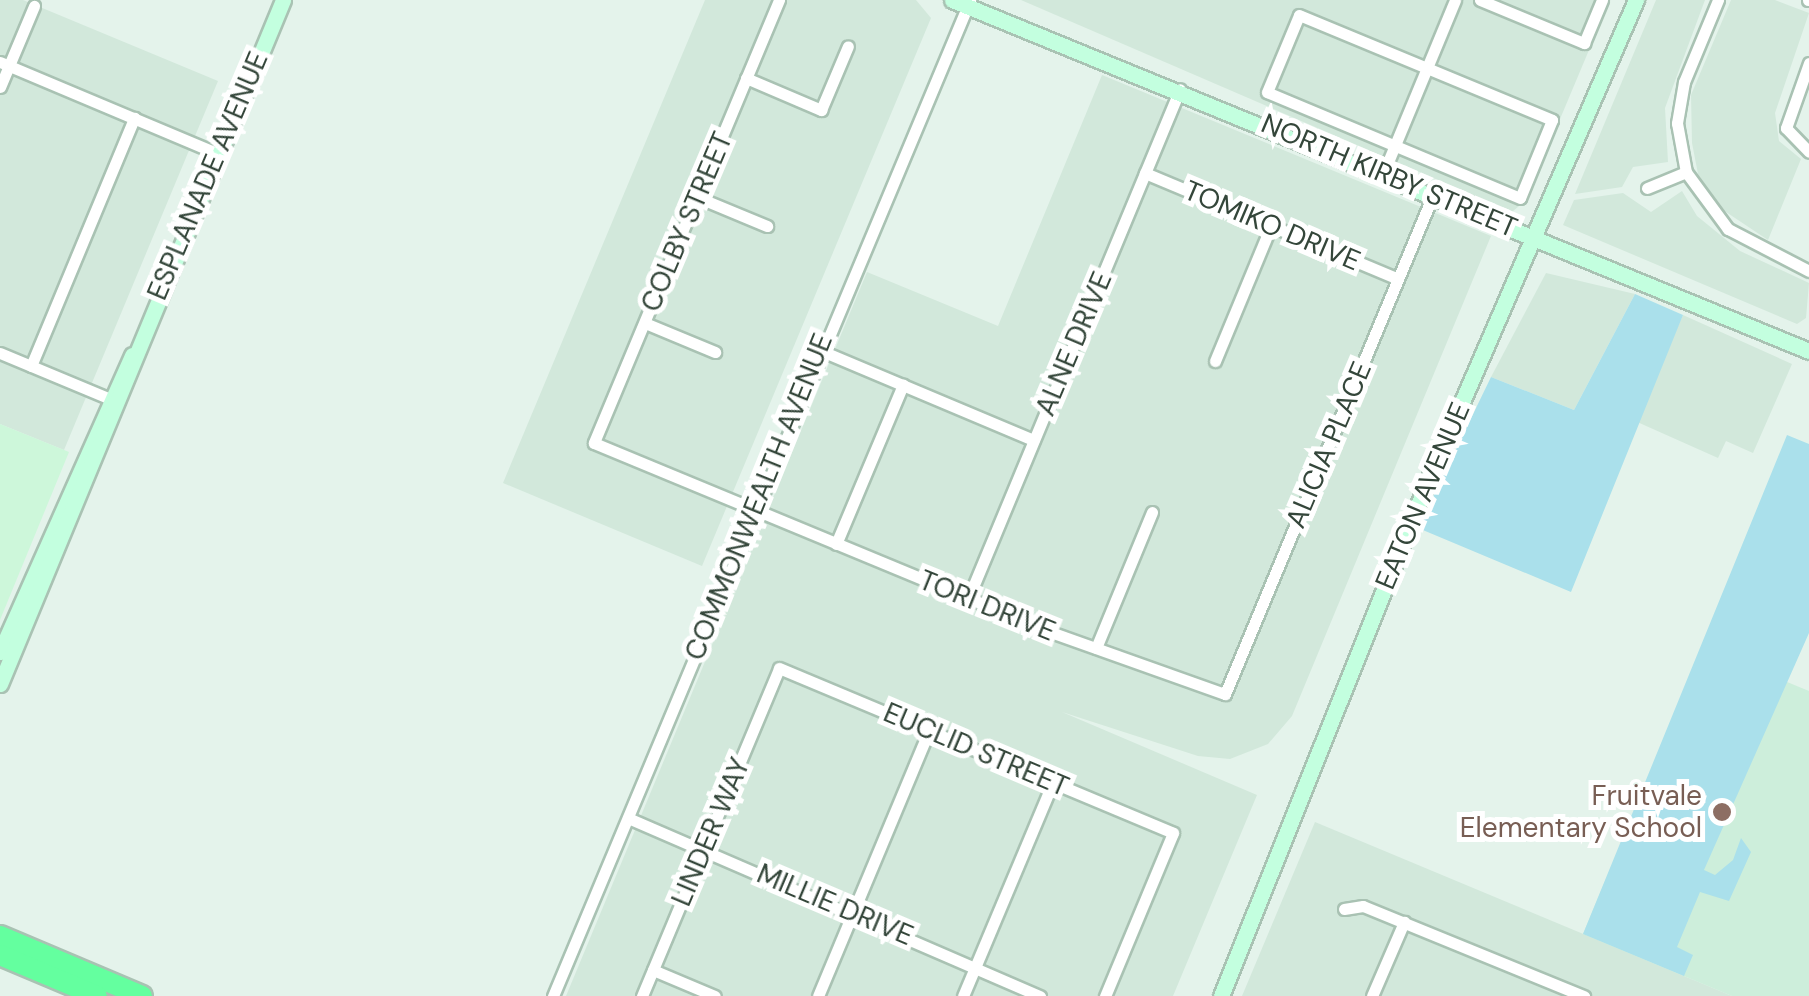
<!DOCTYPE html>
<html>
<head>
<meta charset="utf-8">
<style>
	body { margin:0 }
	#map { position:relative; width:1809px; height:996px; overflow:hidden; background:#e4f3eb; font-family:"DM Sans",sans-serif }
	div>[style] { position:absolute }
	[style*='--x'] { left:calc(var(--x)*1px); top:calc(var(--y)*1px); width:calc(var(--w)*1px); rotate:calc(var(--a)*1deg) }
	.residential>* { inset:0; background:#d2e8db }
	.commercial>* { inset:0; background:#cdf7da }
	.education>* { inset:0; background:#cdeedb }
	.green>* { inset:0; background:#aae0eb }
	.roads { filter:drop-shadow(2px 0 #a9c2b3) drop-shadow(-2px 0 #a9c2b3) drop-shadow(0 2px #a9c2b3) drop-shadow(0 -2px #a9c2b3) }
	.street>* { height:11px; margin:-5.5px; padding:0 5.5px; transform-origin:5.5px; border-radius:5.5px; background:#fff }
	.secondary>* { height:15px; margin:-7.5px; padding:0 7.5px; transform-origin:7.5px; border-radius:7.5px; background:#c3ffdf }
	.highway>* { height:20px; margin:-10px; padding:0 10px; transform-origin:10px; border-radius:10px; background:#64ff9f }
	.dots>* { width:28px; height:28px; translate:-50% -50%; box-sizing:border-box; border:5px solid #fff; border-radius:50% }
	span { translate:-50% -50%; white-space:nowrap; text-align:center; line-height:1.15; -webkit-text-stroke:10px #fff; paint-order:stroke }
	.street-label { font-size:28px; color:#34463a }
	.education-label { font-size:28px; color:#785e54 }
	.right { translate:-100% -50%; text-align:right }
</style>
</head>
<body>
<div id="map">
	<div class="residential">
		<i style="clip-path:polygon(0 0,23px 0,218px 81px,64px 450px,0 424px)"></i>
		<i style="clip-path:polygon(705px 0,916px 0,931px 18px,702px 566px,503px 483px)"></i>
		<i style="clip-path:polygon(1021px 0,1610px 0,1526px 200px,1512px 212px)"></i>
		<i style="clip-path:polygon(1656px 0,1705px 0,1665px 108px,1668px 162px,1633px 167px,1622px 187px,1575px 194px)"></i>
		<i style="clip-path:polygon(1731px 0,1775px 0,1809px 13px,1775px 113px,1779px 141px,1801px 159px,1768px 240px,1720px 208px,1698px 174px,1692px 143px,1691px 95px)"></i>
		<i style="clip-path:polygon(1102px 75px,1491px 236px,1292px 716px,1268px 744px,1230px 759px,1198px 756px,1062px 712px,1257px 795px,1173px 996px,566px 996px,867px 272px,998px 326px)"></i>
		<i style="clip-path:polygon(1682px 191px,1697px 216px,1740px 251px,1809px 283px,1806px 318px,1797px 324px,1563px 225px,1574px 200px,1623px 193px,1651px 212px)"></i>
		<i style="clip-path:polygon(1546px 273px,1635px 294px,1574px 410px,1491px 377px)"></i>
		<i style="clip-path:polygon(1683px 315px,1792px 364px,1753px 453px,1726px 441px,1718px 458px,1635px 421px)"></i>
		<i style="clip-path:polygon(1315px 822px,1732px 996px,1242px 996px)"></i>
	</div>
	<div class="commercial">
		<i style="clip-path:polygon(0 424px,69px 452px,0 620px)"></i>
	</div>
	<div class="education">
		<i style="clip-path:polygon(1703px 647px,1809px 691px,1809px 996px,1732px 996px,1583px 934px)"></i>
	</div>
	<div class="green">
		<i style="clip-path:polygon(1635px 294px,1683px 315px,1571px 592px,1418px 528px,1491px 377px,1574px 410px)"></i>
		<i style="clip-path:polygon(1787px 435px,1809px 444px,1809px 633px,1704px 870px,1715px 875px,1733px 860px,1741px 838px,1751px 852px,1729px 901px,1700px 892px,1677px 947px,1693px 955px,1684px 976px,1583px 934px)"></i>
	</div>
	<div class="roads">
		<div class="street">
			<i style="--x:779;--y:0;--w:480;--a:112.7"></i>
			<i style="--x:594;--y:443;--w:485;--a:22.5"></i>
			<i style="--x:1042;--y:629;--w:194;--a:19.6"></i>
			<i style="--x:1225;--y:694;--w:541;--a:-67.37"></i>
			<i style="--x:1480;--y:0;--w:113;--a:22.5"></i>
			<i style="--x:1584;--y:43;--w:47;--a:-67.3"></i>
			<i style="--x:1718;--y:0;--w:89;--a:112.5"></i>
			<i style="--x:1684;--y:82;--w:42;--a:99.7"></i>
			<i style="--x:1677;--y:123;--w:50;--a:79.6"></i>
			<i style="--x:1686;--y:172;--w:71;--a:53.6"></i>
			<i style="--x:1728;--y:229;--w:91;--a:27.4"></i>
			<i style="--x:1808;--y:0;--w:1;--a:0"></i>
			<i style="--x:1299;--y:15;--w:274;--a:22.5"></i>
			<i style="--x:1552;--y:120;--w:84;--a:112.3"></i>
			<i style="--x:1520;--y:198;--w:274;--a:-157.3"></i>
			<i style="--x:1267;--y:92;--w:83;--a:-67.4"></i>
			<i style="--x:0;--y:62;--w:235;--a:22.8"></i>
			<i style="--x:1809;--y:63;--w:69;--a:109.5"></i>
			<i style="--x:1786;--y:128;--w:33;--a:46"></i>
			<i style="--x:746;--y:78;--w:82;--a:23.1"></i>
			<i style="--x:821;--y:110;--w:69;--a:-67.1"></i>
			<i style="--x:0;--y:87;--w:88;--a:-67.2"></i>
			<i style="--x:1145;--y:173;--w:274;--a:22.7"></i>
			<i style="--x:1383;--y:174;--w:188;--a:-67.5"></i>
			<i style="--x:1647;--y:188;--w:42;--a:-22.3"></i>
			<i style="--x:697;--y:197;--w:76;--a:22.5"></i>
			<i style="--x:645;--y:323;--w:76;--a:22.5"></i>
			<i style="--x:817;--y:349;--w:235;--a:22.8"></i>
			<i style="--x:0;--y:353;--w:117;--a:22.6"></i>
			<i style="--x:1215;--y:361;--w:146;--a:-67.5"></i>
			<i style="--x:31;--y:366;--w:269;--a:-67.4"></i>
			<i style="--x:836;--y:544;--w:173;--a:-67.2"></i>
			<i style="--x:968;--y:599;--w:552;--a:-67.43"></i>
			<i style="--x:1096;--y:648;--w:147;--a:-67.6"></i>
			<i style="--x:628;--y:818;--w:449;--a:23.4"></i>
			<i style="--x:1344;--y:909;--w:19;--a:-9"></i>
			<i style="--x:1363;--y:906;--w:239;--a:22.2"></i>
			<i style="--x:653;--y:970;--w:67;--a:22.8"></i>
			<i style="--x:553;--y:996;--w:1080;--a:-67.28"></i>
			<i style="--x:642;--y:996;--w:355;--a:-67.3"></i>
			<i style="--x:779;--y:668;--w:427;--a:22.7"></i>
			<i style="--x:1173;--y:833;--w:177;--a:112.6"></i>
			<i style="--x:818;--y:996;--w:288;--a:-67.3"></i>
			<i style="--x:963;--y:996;--w:232;--a:-67.2"></i>
			<i style="--x:1372;--y:996;--w:81;--a:-66.6"></i>
		</div>
		<div class="secondary">
			<i style="--x:952;--y:0;--w:926;--a:22.27"></i>
			<i style="--x:0;--y:652;--w:325;--a:-66"></i>
			<i style="--x:0;--y:684;--w:740;--a:-67.52"></i>
			<i style="--x:1221;--y:996;--w:551;--a:-68.14"></i>
			<i style="--x:1426;--y:485;--w:529;--a:-66.59"></i>
		</div>
		<div class="highway">
			<i style="--x:0;--y:936;--w:154;--a:22.9"></i>
			<i style="--x:0;--y:955;--w:105;--a:22.9"></i>
		</div>
	</div>
	<div class="dots">
		<i style="left:1722px;top:812px;background:#8d6e63"></i>
	</div>
	<div class="street-label">
		<span style="left:208px;top:176px;rotate:-67deg">ESPLANADE AVENUE</span>
		<span style="left:1389px;top:176px;rotate:23deg">NORTH KIRBY STREET</span>
		<span style="left:687px;top:222px;rotate:-67deg">COLBY STREET</span>
		<span style="left:1272px;top:226px;rotate:23deg">TOMIKO DRIVE</span>
		<span style="left:1074px;top:344px;rotate:-67deg">ALNE DRIVE</span>
		<span style="left:1329px;top:445px;rotate:-67deg">ALICIA PLACE</span>
		<span style="left:1423px;top:496px;rotate:-67deg">EATON AVENUE</span>
		<span style="left:759px;top:497px;rotate:-68deg">COMMONWEALTH AVENUE</span>
		<span style="left:987px;top:606px;rotate:22deg">TORI DRIVE</span>
		<span style="left:976px;top:750px;rotate:23deg">EUCLID STREET</span>
		<span style="left:711px;top:832px;rotate:-67deg">LINDER WAY</span>
		<span style="left:835px;top:905px;rotate:23deg">MILLIE DRIVE</span>
	</div>
	<div class="education-label">
		<span class="right" style="left:1702px;top:812px">Fruitvale<br>Elementary School</span>
	</div>
</div>
</body>
</html>
